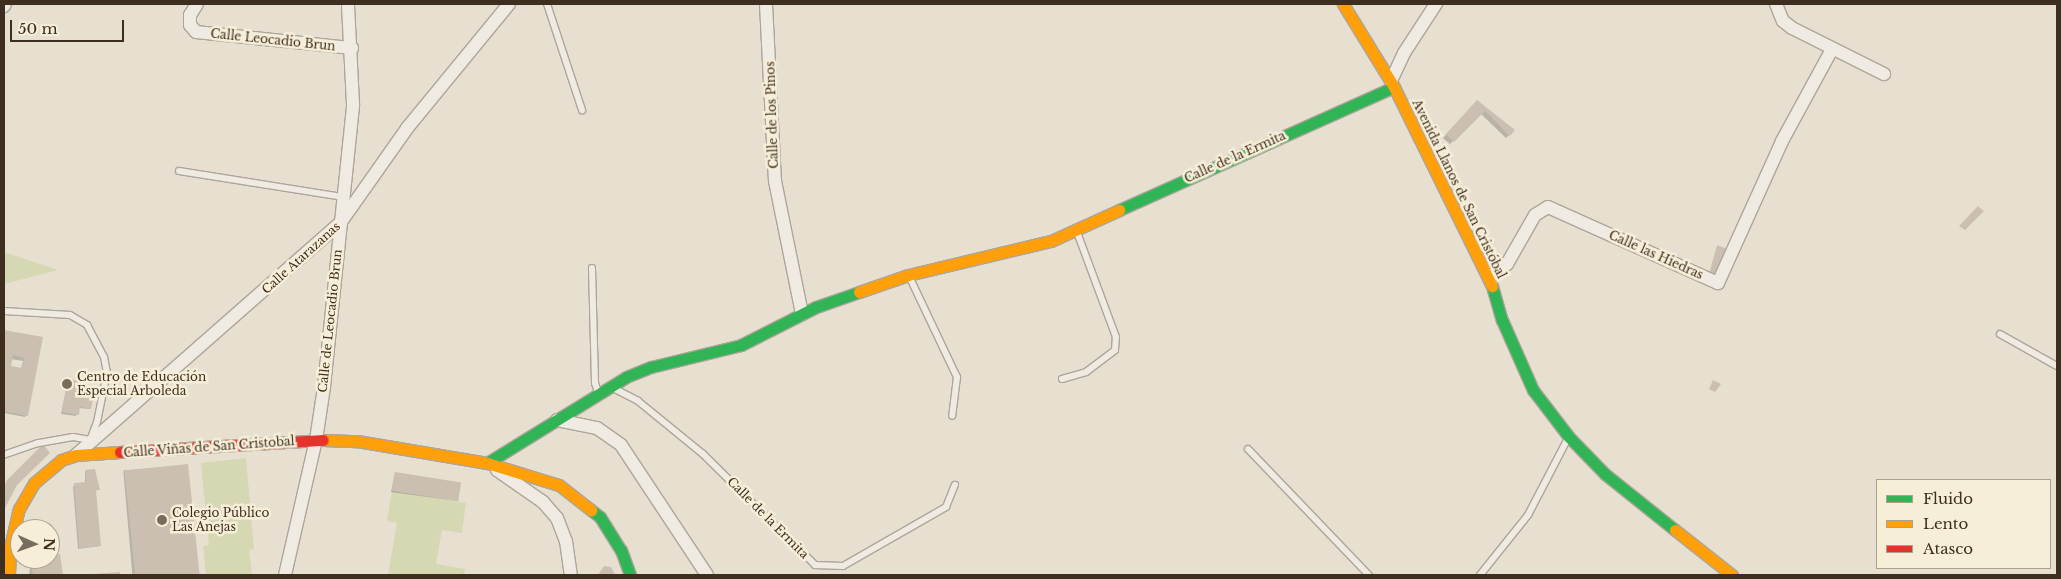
<!DOCTYPE html>
<html>
<head>
<meta charset="utf-8">
<style>
	body { margin:0 }
	#map { position:relative; width:2061px; height:579px; overflow:hidden; background:#e7e0d1; font-family:"Libre Baskerville",serif }
	div>[style] { position:absolute }
	[style*='--x'] { left:calc(var(--x)*1px); top:calc(var(--y)*1px); width:calc(var(--w)*1px); rotate:calc(var(--a)*1deg) }
	.green>* { inset:0; background:#d6d7b3 }
	.shadow>* { inset:0; background:#0003; transform-origin:0 0 }
	.building>* { inset:0; background:#cbbfb2; transform-origin:0 0 }
	.roads { filter:drop-shadow(1px 0 #ada599) drop-shadow(-1px 0 #ada599) drop-shadow(0 1px #ada599) drop-shadow(0 -1px #ada599) }
	.lane>* { height:6px; margin:-3px; padding:0 3px; transform-origin:3px; border-radius:3px; background:#efebe3 }
	.street>* { height:12px; margin:-6px; padding:0 6px; transform-origin:6px; border-radius:6px; background:#efebe3 }
	.fast>* { height:11px; margin:-5.5px; padding:0 5.5px; transform-origin:5.5px; border-radius:5.5px; background:#30b455 }
	.slow>* { height:11px; margin:-5.5px; padding:0 5.5px; transform-origin:5.5px; border-radius:5.5px; background:#ff9f0a }
	.jam>* { height:11px; margin:-5.5px; padding:0 5.5px; transform-origin:5.5px; border-radius:5.5px; background:#e5322d }
	.dots>* { width:14px; height:14px; translate:-50% -50%; box-sizing:border-box; border:2px solid #f7eed8; border-radius:50% }
	span { translate:-50% -50%; white-space:nowrap; text-align:center; line-height:1.15; -webkit-text-stroke:5px #f7eed8; paint-order:stroke }
	.street-label { font-size:12px; color:#3d2e20 }
	.poi-label { font-size:12px; color:#3d2e20 }
	.left { translate:0 -50%; text-align:left }
	.frame { position:absolute; inset:0; border:5px solid #3d2e20; pointer-events:none }
	.legend { position:absolute; left:1876px; top:479px; width:175px; height:90px; box-sizing:border-box; background:#f7eed8; border:1px solid #ada18e; margin:0; padding:6px 9px; list-style:none; font-size:15px; color:#3d2e20 }
	.legend li { display:flex; align-items:center; gap:10px; height:25px }
	.legend b { width:25px; border:1px solid #ada18e }
	.north { position:absolute; left:10px; top:519px; width:50px; height:50px; box-sizing:border-box; background:#f7eed8; border:1px solid #ada18e; border-radius:50%; rotate:92deg; font-size:14px; font-weight:700; line-height:20px; text-align:center; color:#3d2e20 }
	.north::after { content:''; display:block; margin:auto; width:18px; height:22px; background:#786c5e; clip-path:polygon(50% 0,100% 100%,50% 72%,0 100%) }
	.scale { position:absolute; left:10px; top:20px; width:114px; height:22px; box-sizing:border-box; border:2px solid #3d2e20; border-top:0; padding-left:6px; font-size:15px; line-height:18px; white-space:nowrap; color:#3d2e20; -webkit-text-stroke:4px #f7eed8; paint-order:stroke }
</style>
</head>
<body>
<div id="map">
	<div class="green">
		<i style="clip-path:polygon(4px 252px,58px 270px,4px 284px)"></i>
		<i style="clip-path:polygon(246px 458px,254px 549px,249px 550px,252px 575px,206px 575px,203px 546px,209px 545px,201px 463px)"></i>
		<i style="clip-path:polygon(392px 491px,466px 503px,462px 533px,442px 530px,436px 564px,465px 569px,464px 575px,388px 575px,397px 523px,387px 521px)"></i>
	</div>
	<div class="shadow">
		<i style="clip-path:polygon(1477px 101px,1509px 135px,1506px 138px,1481px 114px,1450px 144px,1443px 138px)"></i>
		<i style="clip-path:polygon(evenodd,4px 331px,41px 338px,25px 417px,4px 413px,4px 331px,11px 359px,23px 361px,21px 369px,10px 367px,11px 359px)"></i>
		<i style="clip-path:polygon(68px 380px,81px 392px,90px 409px,79px 408px,76px 416px,61px 414px)"></i>
		<i style="left:187px;top:465px;width:110px;height:64px;rotate:85deg"></i>
		<i style="clip-path:polygon(85px 471px,98px 490px,95px 491px,100px 546px,78px 549px,73px 486px,85px 484px)"></i>
		<i style="clip-path:polygon(395px 473px,457px 501px,391px 492px)"></i>
		<i style="clip-path:polygon(50px 556px,59px 556px,61px 575px,29px 575px,31px 559px)"></i>
	</div>
	<div class="building">
		<i style="clip-path:polygon(1477px 100px,1515px 130px,1510px 136px,1485px 111px,1454px 142px,1446px 134px)"></i>
		<i style="clip-path:polygon(1978px 206px,1984px 211px,1965px 230px,1959px 226px)"></i>
		<i style="clip-path:polygon(1717px 245px,1727px 249px,1715px 276px,1709px 274px)"></i>
		<i style="clip-path:polygon(evenodd,4px 330px,43px 337px,28px 416px,4px 411px,4px 330px,13px 355px,24px 358px,22px 368px,11px 366px,13px 355px)"></i>
		<i style="clip-path:polygon(68px 379px,84px 382px,83px 391px,94px 393px,91px 409px,80px 407px,79px 415px,62px 412px)"></i>
		<i style="clip-path:polygon(1713px 380px,1721px 384px,1715px 392px,1709px 389px)"></i>
		<i style="clip-path:polygon(43px 444px,50px 453px,17px 485px,4px 510px,4px 486px,7px 480px)"></i>
		<i style="left:188px;top:464px;width:112px;height:64px;rotate:84deg"></i>
		<i style="clip-path:polygon(95px 469px,100px 490px,96px 490px,101px 546px,79px 548px,74px 483px,86px 482px,85px 470px)"></i>
		<i style="left:395px;top:472px;width:67px;height:19px;rotate:9deg"></i>
		<i style="clip-path:polygon(60px 554px,63px 575px,33px 575px,31px 559px,50px 559px,50px 555px)"></i>
		<i style="clip-path:polygon(604px 566px,611px 567px,615px 575px,598px 575px)"></i>
		<i style="clip-path:polygon(120px 572px,120px 575px,95px 575px,94px 574px)"></i>
	</div>
	<div class="roads">
		<div class="lane">
			<i style="--x:547;--y:4;--w:112;--a:71.7"></i>
			<i style="--x:179;--y:171;--w:167;--a:9"></i>
			<i style="--x:592;--y:268;--w:115;--a:88.5"></i>
			<i style="--x:595;--y:383;--w:9;--a:72"></i>
			<i style="--x:909;--y:276;--w:112;--a:64.6"></i>
			<i style="--x:957;--y:377;--w:39;--a:97"></i>
			<i style="--x:4;--y:311;--w:66;--a:3.5"></i>
			<i style="--x:70;--y:315;--w:20;--a:30"></i>
			<i style="--x:87;--y:325;--w:36;--a:62"></i>
			<i style="--x:104;--y:357;--w:16;--a:79"></i>
			<i style="--x:107;--y:373;--w:50;--a:101.5"></i>
			<i style="--x:97;--y:422;--w:19;--a:111"></i>
			<i style="--x:90;--y:440;--w:17;--a:-170"></i>
			<i style="--x:73;--y:437;--w:36;--a:170"></i>
			<i style="--x:38;--y:443;--w:36;--a:161"></i>
			<i style="--x:2000;--y:334;--w:65;--a:29.3"></i>
			<i style="--x:1062;--y:379;--w:25;--a:-16"></i>
			<i style="--x:1086;--y:372;--w:36;--a:-37"></i>
			<i style="--x:1115;--y:350;--w:13;--a:-86"></i>
			<i style="--x:1116;--y:337;--w:112;--a:-110.4"></i>
			<i style="--x:613;--y:388;--w:28;--a:27"></i>
			<i style="--x:638;--y:401;--w:84;--a:39.2"></i>
			<i style="--x:703;--y:454;--w:158;--a:44.7"></i>
			<i style="--x:815;--y:565;--w:28;--a:2"></i>
			<i style="--x:843;--y:566;--w:119;--a:-29.8"></i>
			<i style="--x:946;--y:507;--w:24;--a:-68"></i>
			<i style="--x:1248;--y:449;--w:175;--a:46.2"></i>
			<i style="--x:1480;--y:575;--w:77;--a:-51.3"></i>
			<i style="--x:1528;--y:515;--w:87;--a:-62.5"></i>
		</div>
		<div class="street">
			<i style="--x:197;--y:4;--w:13;--a:122"></i>
			<i style="--x:190;--y:15;--w:10;--a:90"></i>
			<i style="--x:190;--y:25;--w:9;--a:49"></i>
			<i style="--x:196;--y:32;--w:157;--a:5.9"></i>
			<i style="--x:766;--y:4;--w:177;--a:87.1"></i>
			<i style="--x:775;--y:181;--w:136;--a:78.5"></i>
			<i style="--x:1776;--y:4;--w:18;--a:68"></i>
			<i style="--x:1783;--y:21;--w:11;--a:38"></i>
			<i style="--x:1792;--y:28;--w:103;--a:26.6"></i>
			<i style="--x:4;--y:6;--w:2;--a:-63"></i>
			<i style="--x:1391;--y:81;--w:31;--a:-65"></i>
			<i style="--x:1404;--y:53;--w:59;--a:-56.9"></i>
			<i style="--x:1489;--y:278;--w:23;--a:-38"></i>
			<i style="--x:1507;--y:264;--w:56;--a:-60.3"></i>
			<i style="--x:1535;--y:215;--w:15;--a:-32"></i>
			<i style="--x:1548;--y:207;--w:186;--a:24.1"></i>
			<i style="--x:1718;--y:283;--w:156;--a:-65.7"></i>
			<i style="--x:1782;--y:141;--w:102;--a:-61.4"></i>
			<i style="--x:557;--y:420;--w:41;--a:11.3"></i>
			<i style="--x:597;--y:428;--w:29;--a:35"></i>
			<i style="--x:621;--y:445;--w:156;--a:56.5"></i>
			<i style="--x:76;--y:455;--w:353;--a:-41.3"></i>
			<i style="--x:341;--y:222;--w:116;--a:-54.8"></i>
			<i style="--x:408;--y:127;--w:159;--a:-50.6"></i>
			<i style="--x:497;--y:470;--w:56;--a:34.8"></i>
			<i style="--x:543;--y:502;--w:21;--a:49"></i>
			<i style="--x:557;--y:518;--w:25;--a:69"></i>
			<i style="--x:566;--y:541;--w:34;--a:82"></i>
			<i style="--x:285;--y:575;--w:139;--a:-77.1"></i>
			<i style="--x:316;--y:440;--w:54;--a:-81.4"></i>
			<i style="--x:324;--y:387;--w:284;--a:-84.1"></i>
			<i style="--x:353;--y:104;--w:100;--a:-92.9"></i>
		</div>
		<div class="fast">
			<i style="--x:1119;--y:210;--w:301;--a:-24.1"></i>
			<i style="--x:1492;--y:286;--w:35;--a:74"></i>
			<i style="--x:1502;--y:320;--w:77;--a:66.1"></i>
			<i style="--x:1533;--y:390;--w:59;--a:52.5"></i>
			<i style="--x:1569;--y:437;--w:52;--a:45.8"></i>
			<i style="--x:1605;--y:474;--w:90;--a:38.7"></i>
			<i style="--x:487;--y:463;--w:163;--a:-31.7"></i>
			<i style="--x:626;--y:377;--w:27;--a:-22"></i>
			<i style="--x:651;--y:367;--w:93;--a:-13.7"></i>
			<i style="--x:741;--y:345;--w:84;--a:-26.9"></i>
			<i style="--x:816;--y:307;--w:46;--a:-19.2"></i>
			<i style="--x:591;--y:510;--w:11;--a:38"></i>
			<i style="--x:600;--y:517;--w:39;--a:58"></i>
			<i style="--x:621;--y:550;--w:27;--a:70"></i>
		</div>
		<div class="slow">
			<i style="--x:1343;--y:4;--w:97;--a:58.4"></i>
			<i style="--x:1394;--y:87;--w:222;--a:63.8"></i>
			<i style="--x:859;--y:292;--w:52;--a:-19.1"></i>
			<i style="--x:908;--y:275;--w:147;--a:-13.4"></i>
			<i style="--x:1051;--y:241;--w:75;--a:-24.5"></i>
			<i style="--x:323;--y:440;--w:34;--a:2"></i>
			<i style="--x:357;--y:441;--w:132;--a:9.6"></i>
			<i style="--x:487;--y:463;--w:75;--a:17"></i>
			<i style="--x:559;--y:485;--w:41;--a:38"></i>
			<i style="--x:1675;--y:530;--w:73;--a:38.3"></i>
			<i style="--x:9;--y:575;--w:28;--a:-88"></i>
			<i style="--x:10;--y:547;--w:39;--a:-77"></i>
			<i style="--x:19;--y:509;--w:30;--a:-60"></i>
			<i style="--x:34;--y:483;--w:35;--a:-40"></i>
			<i style="--x:61;--y:460;--w:16;--a:-18"></i>
			<i style="--x:76;--y:455;--w:44;--a:-3.9"></i>
		</div>
		<div class="jam">
			<i style="--x:120;--y:452;--w:203;--a:-3.4"></i>
		</div>
	</div>
	<div class="dots">
		<i style="left:67px;top:384px;background:#786c5e"></i>
		<i style="left:162px;top:520px;background:#786c5e"></i>
	</div>
	<div class="street-label">
		<span style="left:273px;top:40px;rotate:6deg">Calle Leocadio Brun</span>
		<span style="left:772px;top:115px;rotate:-92deg">Calle de los Pinos</span>
		<span style="left:1235px;top:157px;rotate:-24deg">Calle de la Ermita</span>
		<span style="left:1459px;top:189px;rotate:64deg">Avenida Llanos de San Cristóbal</span>
		<span style="left:1656px;top:255px;rotate:24deg">Calle las Hiedras</span>
		<span style="left:301px;top:258px;rotate:-42deg">Calle Atarazanas</span>
		<span style="left:330px;top:321px;rotate:-84deg">Calle de Leocadio Brun</span>
		<span style="left:209px;top:447px;rotate:-4deg">Calle Viñas de San Cristobal</span>
		<span style="left:768px;top:518px;rotate:45deg">Calle de la Ermita</span>
	</div>
	<div class="poi-label">
		<span class="left" style="left:77px;top:384px">Centro de Educación<br>Especial Arboleda</span>
		<span class="left" style="left:172px;top:520px">Colegio Público<br>Las Anejas</span>
	</div>
	<div class="frame"></div>
	<ul class="legend">
	<li><b style="height:6px;background:#30b455"></b>Fluido</li>
	<li><b style="height:6px;background:#ff9f0a"></b>Lento</li>
	<li><b style="height:6px;background:#e5322d"></b>Atasco</li>
	</ul>
	<div class="north">N</div>
	<div class="scale">50 m</div>
</div>
</body>
</html>
